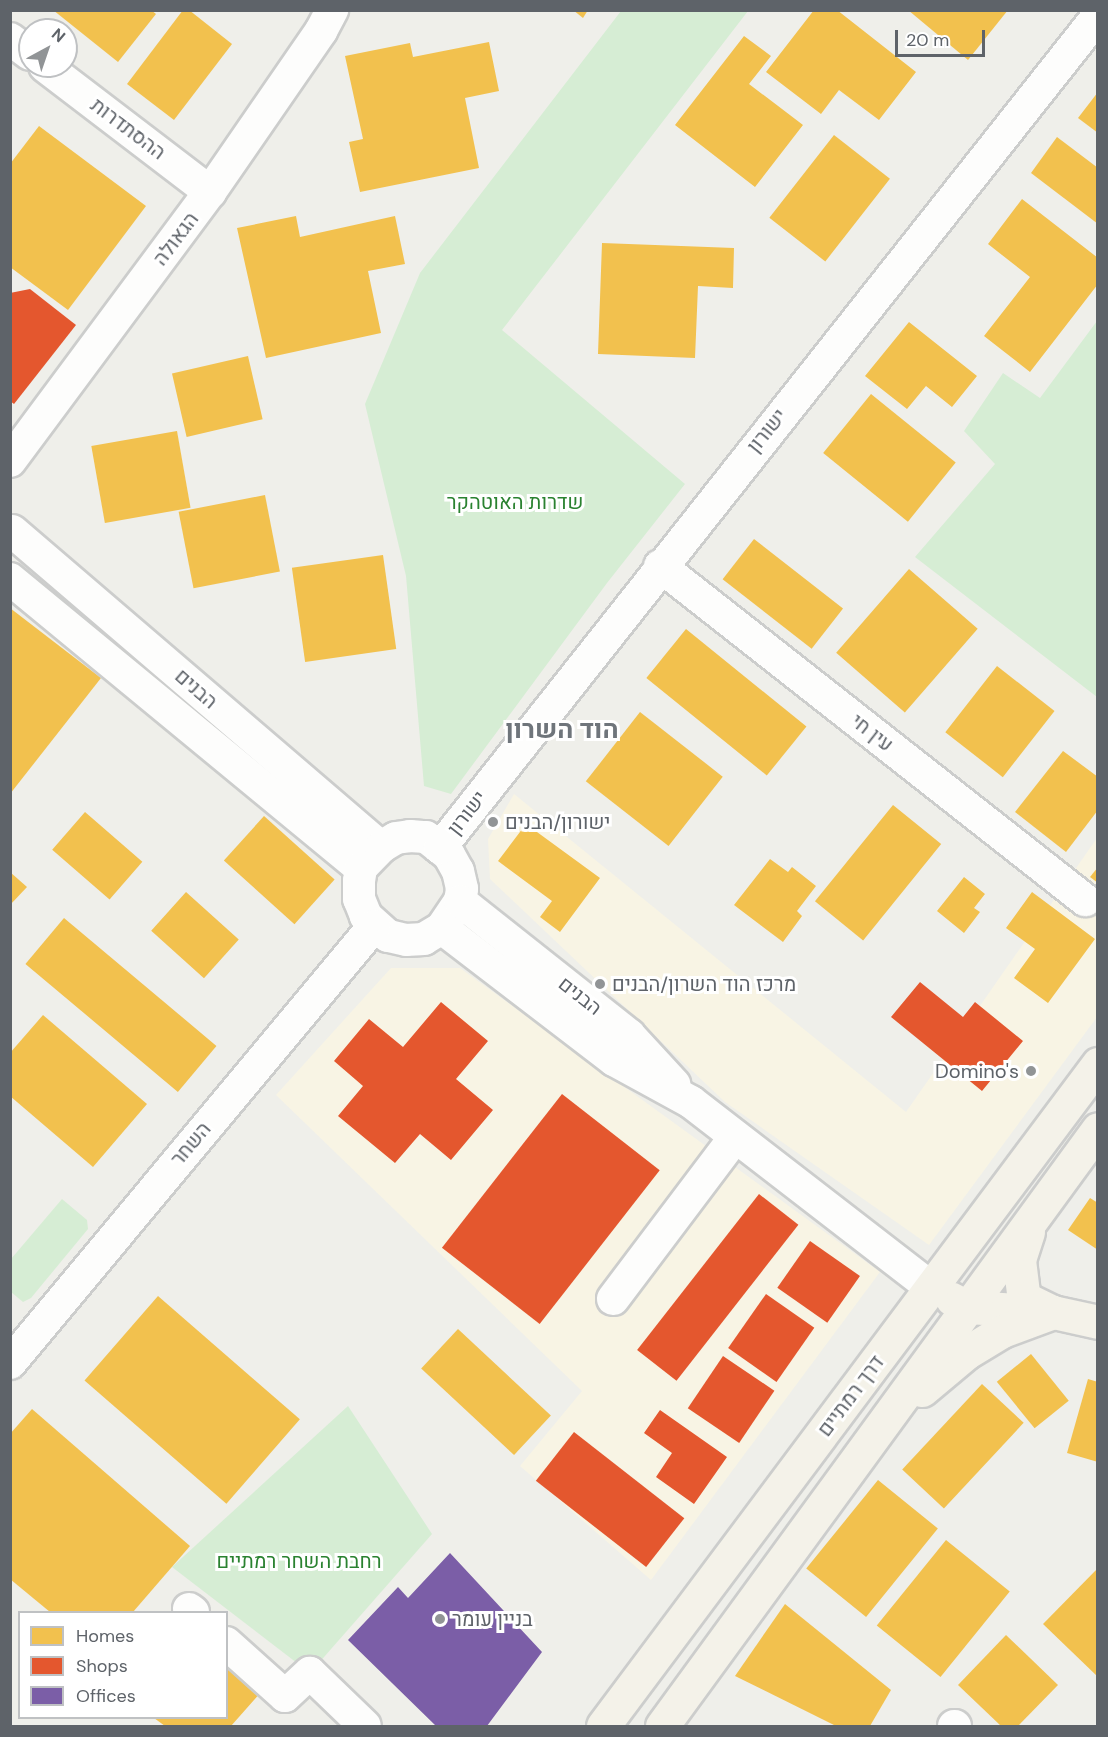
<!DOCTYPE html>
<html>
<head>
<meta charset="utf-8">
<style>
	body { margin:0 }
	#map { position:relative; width:1108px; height:1737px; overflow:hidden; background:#efefea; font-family:"DM Sans",Heebo,sans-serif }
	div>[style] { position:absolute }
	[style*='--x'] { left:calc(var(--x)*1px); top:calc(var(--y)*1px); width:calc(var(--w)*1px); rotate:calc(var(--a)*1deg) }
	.commercial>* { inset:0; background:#f8f4e4 }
	.green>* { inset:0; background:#d6edd4 }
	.homes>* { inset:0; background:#f2c14e; transform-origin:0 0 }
	.shops>* { inset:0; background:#e4572e; transform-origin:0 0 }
	.offices>* { inset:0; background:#7b5ea7 }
	.roads { filter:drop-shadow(2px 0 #cccdcc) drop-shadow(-2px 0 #cccdcc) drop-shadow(0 2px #cccdcc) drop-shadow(0 -2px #cccdcc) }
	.minor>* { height:32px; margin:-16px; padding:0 16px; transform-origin:16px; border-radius:16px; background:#fdfdfc }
	.major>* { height:33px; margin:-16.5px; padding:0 16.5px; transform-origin:16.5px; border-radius:16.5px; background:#f4f2e9 }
	.dots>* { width:16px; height:16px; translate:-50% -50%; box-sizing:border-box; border:3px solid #fff; border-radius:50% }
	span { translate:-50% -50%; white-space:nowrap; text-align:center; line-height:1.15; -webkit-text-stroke:6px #fff; paint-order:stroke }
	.street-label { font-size:20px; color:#5e6369 }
	.park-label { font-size:20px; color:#2a8230 }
	.poi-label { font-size:20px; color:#5e6369 }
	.left { translate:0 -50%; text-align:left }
	.right { translate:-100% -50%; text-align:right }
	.district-label { font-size:26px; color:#6f757b; font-weight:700 }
	.frame { position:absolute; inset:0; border:12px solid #5e6369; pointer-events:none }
	.legend { position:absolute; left:18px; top:1611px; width:210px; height:108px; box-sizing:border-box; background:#fff; border:2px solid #bfc1c3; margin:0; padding:8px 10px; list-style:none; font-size:18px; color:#5e6369 }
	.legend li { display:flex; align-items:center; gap:12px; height:30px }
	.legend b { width:30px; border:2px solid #bfc1c3 }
	.north { position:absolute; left:18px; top:18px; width:60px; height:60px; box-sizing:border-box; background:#fff; border:2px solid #bfc1c3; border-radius:50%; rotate:40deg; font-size:16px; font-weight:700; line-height:24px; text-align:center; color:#5e6369 }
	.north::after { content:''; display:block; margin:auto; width:21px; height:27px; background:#919496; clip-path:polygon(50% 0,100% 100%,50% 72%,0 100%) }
	.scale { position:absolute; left:895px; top:30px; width:90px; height:27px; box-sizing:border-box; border:3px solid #5e6369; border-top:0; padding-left:8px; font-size:18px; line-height:21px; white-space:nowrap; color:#5e6369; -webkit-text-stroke:4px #fff; paint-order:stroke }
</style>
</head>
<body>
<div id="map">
	<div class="commercial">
		<i style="clip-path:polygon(514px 794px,906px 1112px,1097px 838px,1097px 1017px,929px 1245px,725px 1102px,490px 879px,488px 839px)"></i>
		<i style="clip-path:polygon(391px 968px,460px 968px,880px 1272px,651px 1580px,520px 1466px,582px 1391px,276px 1095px)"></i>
	</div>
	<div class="green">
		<i style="clip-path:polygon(621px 11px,748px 11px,502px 330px,685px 484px,607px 583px,451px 794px,424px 786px,406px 576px,365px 404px,420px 273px)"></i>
		<i style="clip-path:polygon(1097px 321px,1097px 697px,915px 557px,995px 464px,964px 431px,1003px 373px,1040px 398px)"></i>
		<i style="clip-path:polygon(62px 1199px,87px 1220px,88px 1229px,31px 1298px,23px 1302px,11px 1292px,11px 1259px)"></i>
		<i style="clip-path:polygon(348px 1406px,432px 1534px,310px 1673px,172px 1567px)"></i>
	</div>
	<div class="homes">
		<i style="clip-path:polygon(53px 10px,151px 10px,156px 14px,118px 62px)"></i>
		<i style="clip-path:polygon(183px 10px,189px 10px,232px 44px,174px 120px,127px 84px)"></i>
		<i style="clip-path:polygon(573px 10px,588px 10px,583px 18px)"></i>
		<i style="clip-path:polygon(814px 10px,837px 10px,916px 72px,879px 120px,839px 90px,821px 114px,766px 72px)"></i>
		<i style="clip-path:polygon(908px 10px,1008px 10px,968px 60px)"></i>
		<i style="clip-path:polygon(744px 36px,771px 56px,749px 84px,803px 125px,755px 187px,675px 125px)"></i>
		<i style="clip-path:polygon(489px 42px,499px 91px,465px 98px,479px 168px,360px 192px,349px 142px,363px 139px,345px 56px,410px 43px,413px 57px)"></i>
		<i style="clip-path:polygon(1098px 92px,1098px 133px,1078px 118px)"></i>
		<i style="clip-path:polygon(39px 126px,146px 206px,68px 310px,10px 267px,10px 164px)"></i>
		<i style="left:834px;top:135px;width:71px;height:105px;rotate:38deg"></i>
		<i style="clip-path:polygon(1057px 137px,1098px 168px,1098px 224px,1031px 173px)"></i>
		<i style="clip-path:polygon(1022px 199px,1098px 258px,1098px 284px,1030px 372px,984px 336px,1030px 277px,988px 244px)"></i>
		<i style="clip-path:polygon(296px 216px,300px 237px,395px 216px,405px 264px,368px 271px,381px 333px,266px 358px,237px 228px)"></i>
		<i style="clip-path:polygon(602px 243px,734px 248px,733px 288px,698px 286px,695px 358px,598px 354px)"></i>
		<i style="clip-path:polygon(909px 322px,977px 376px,952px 407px,926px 386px,907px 409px,865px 376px)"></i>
		<i style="left:248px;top:356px;width:65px;height:78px;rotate:77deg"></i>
		<i style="left:871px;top:394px;width:109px;height:76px;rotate:39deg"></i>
		<i style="left:177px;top:431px;width:78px;height:87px;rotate:80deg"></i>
		<i style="left:265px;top:495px;width:78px;height:88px;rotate:79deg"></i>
		<i style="left:754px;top:539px;width:113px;height:51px;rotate:38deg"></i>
		<i style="left:383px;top:555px;width:95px;height:92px;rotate:82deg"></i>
		<i style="left:909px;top:569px;width:91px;height:111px;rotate:41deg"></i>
		<i style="clip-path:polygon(10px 608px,101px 678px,10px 794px)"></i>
		<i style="left:686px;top:629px;width:155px;height:63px;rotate:39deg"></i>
		<i style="left:997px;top:666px;width:73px;height:84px;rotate:38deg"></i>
		<i style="left:640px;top:712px;width:105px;height:88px;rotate:38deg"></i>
		<i style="clip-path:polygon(1063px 751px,1098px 777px,1098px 810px,1066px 852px,1015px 812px)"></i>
		<i style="left:893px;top:805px;width:62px;height:124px;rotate:39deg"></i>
		<i style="left:85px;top:812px;width:76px;height:50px;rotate:41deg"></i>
		<i style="left:264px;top:816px;width:95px;height:60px;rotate:42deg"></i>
		<i style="clip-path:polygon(526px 824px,600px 878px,560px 932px,540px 917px,552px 901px,498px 861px)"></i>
		<i style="clip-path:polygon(770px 859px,788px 872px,792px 867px,816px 886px,797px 911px,802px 916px,783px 942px,734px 905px)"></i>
		<i style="clip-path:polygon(1098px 867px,1098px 883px,1090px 877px)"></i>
		<i style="clip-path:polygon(10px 872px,27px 887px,10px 905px)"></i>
		<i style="clip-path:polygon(964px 877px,985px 894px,974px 908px,980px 912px,964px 933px,937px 911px)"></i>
		<i style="left:186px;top:892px;width:71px;height:52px;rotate:42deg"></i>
		<i style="clip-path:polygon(1032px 892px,1095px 939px,1048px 1003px,1014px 978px,1035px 949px,1006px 928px)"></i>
		<i style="left:64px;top:918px;width:199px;height:60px;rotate:40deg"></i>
		<i style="clip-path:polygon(43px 1015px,147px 1104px,93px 1167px,10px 1096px,10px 1053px)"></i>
		<i style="clip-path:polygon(1090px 1198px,1098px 1203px,1098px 1250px,1068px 1230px)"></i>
		<i style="left:158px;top:1296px;width:188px;height:112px;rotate:41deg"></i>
		<i style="left:458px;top:1329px;width:127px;height:54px;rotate:43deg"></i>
		<i style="left:1031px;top:1354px;width:60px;height:44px;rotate:51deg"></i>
		<i style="clip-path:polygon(1088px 1379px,1098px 1382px,1098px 1462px,1067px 1453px)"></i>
		<i style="left:982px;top:1384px;width:57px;height:117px;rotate:43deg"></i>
		<i style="clip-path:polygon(32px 1409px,190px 1546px,133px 1612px,50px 1612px,10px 1579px,10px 1434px)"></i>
		<i style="left:878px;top:1480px;width:77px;height:114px;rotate:39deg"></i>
		<i style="left:946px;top:1540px;width:82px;height:110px;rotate:39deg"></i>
		<i style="clip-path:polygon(1098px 1568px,1098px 1677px,1043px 1624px)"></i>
		<i style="clip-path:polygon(785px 1604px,891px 1690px,870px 1726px,836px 1726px,735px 1676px)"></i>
		<i style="clip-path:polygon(1006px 1635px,1058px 1685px,1018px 1726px,1001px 1726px,958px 1685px)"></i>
		<i style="clip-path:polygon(226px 1660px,262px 1691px,231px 1726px,165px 1726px,154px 1718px,226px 1718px)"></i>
	</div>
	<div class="shops">
		<i style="clip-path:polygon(30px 289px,76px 325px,14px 404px,10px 401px,10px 293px)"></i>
		<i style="clip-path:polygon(920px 982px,963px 1017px,975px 1002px,1023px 1041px,982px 1091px,891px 1017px)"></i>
		<i style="clip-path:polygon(441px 1002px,488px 1041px,456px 1079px,493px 1110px,451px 1160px,420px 1134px,395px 1163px,338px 1116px,363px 1086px,334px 1061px,369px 1019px,403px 1047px)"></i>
		<i style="left:562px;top:1094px;width:124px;height:195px;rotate:38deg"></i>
		<i style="left:759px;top:1194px;width:50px;height:198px;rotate:38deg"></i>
		<i style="left:810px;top:1241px;width:61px;height:57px;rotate:35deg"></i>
		<i style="left:766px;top:1294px;width:59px;height:66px;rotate:35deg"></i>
		<i style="left:723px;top:1356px;width:62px;height:63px;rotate:34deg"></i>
		<i style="clip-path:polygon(660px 1410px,727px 1457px,694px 1504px,656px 1477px,672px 1453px,644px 1433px)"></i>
		<i style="left:574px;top:1432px;width:140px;height:62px;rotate:38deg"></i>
	</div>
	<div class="offices">
		<i style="clip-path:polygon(450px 1553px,542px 1652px,487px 1726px,436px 1726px,348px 1640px,398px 1587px,408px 1598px)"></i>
	</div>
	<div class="roads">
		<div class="minor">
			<i style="--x:10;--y:39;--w:25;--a:37"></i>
			<i style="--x:45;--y:66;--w:208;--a:37.4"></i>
			<i style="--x:10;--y:461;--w:335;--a:-53.4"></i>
			<i style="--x:210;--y:192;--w:196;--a:-55.4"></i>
			<i style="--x:321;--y:31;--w:24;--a:-62"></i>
			<i style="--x:12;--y:531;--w:486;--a:40.6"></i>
			<i style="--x:660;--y:566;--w:541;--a:38.16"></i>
			<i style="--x:10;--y:579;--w:455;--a:39.5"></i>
			<i style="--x:410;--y:836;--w:16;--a:4"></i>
			<i style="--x:426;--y:837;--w:29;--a:38"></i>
			<i style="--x:449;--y:855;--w:18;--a:61"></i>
			<i style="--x:458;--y:871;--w:18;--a:77"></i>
			<i style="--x:462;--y:889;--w:12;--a:99"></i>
			<i style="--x:460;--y:901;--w:32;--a:124"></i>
			<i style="--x:442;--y:928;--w:21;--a:149"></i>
			<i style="--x:424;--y:939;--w:18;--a:177"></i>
			<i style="--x:406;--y:940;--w:18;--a:-167"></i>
			<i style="--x:388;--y:936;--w:30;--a:-138"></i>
			<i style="--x:366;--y:916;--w:18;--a:-112"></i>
			<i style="--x:359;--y:899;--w:18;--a:-90"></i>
			<i style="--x:359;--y:881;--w:13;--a:-81"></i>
			<i style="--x:361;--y:868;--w:29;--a:-46"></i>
			<i style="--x:381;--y:847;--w:17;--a:-31"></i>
			<i style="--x:396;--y:838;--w:14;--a:-8"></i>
			<i style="--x:440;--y:848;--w:1061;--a:-51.66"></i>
			<i style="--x:460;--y:901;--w:216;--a:38.4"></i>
			<i style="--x:629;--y:1035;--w:67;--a:47.4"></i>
			<i style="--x:442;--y:928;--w:217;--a:37.5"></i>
			<i style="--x:614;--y:1060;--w:88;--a:28.6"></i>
			<i style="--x:691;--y:1102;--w:304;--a:37.7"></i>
			<i style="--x:613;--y:1299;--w:203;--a:-53"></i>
			<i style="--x:10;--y:1363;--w:569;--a:-50.21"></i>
			<i style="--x:189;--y:1609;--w:5;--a:37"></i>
			<i style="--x:226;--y:1643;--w:79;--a:41.9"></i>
			<i style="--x:285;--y:1696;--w:34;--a:-43"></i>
			<i style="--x:310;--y:1673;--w:76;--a:43.9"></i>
			<i style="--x:954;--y:1726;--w:1;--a:0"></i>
		</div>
		<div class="major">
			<i style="--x:1028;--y:1232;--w:29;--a:108"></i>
			<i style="--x:1019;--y:1260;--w:38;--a:83"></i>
			<i style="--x:1024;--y:1298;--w:32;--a:26"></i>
			<i style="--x:952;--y:1299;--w:17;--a:28"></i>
			<i style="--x:967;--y:1307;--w:86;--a:3.3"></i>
			<i style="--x:1053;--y:1312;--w:46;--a:12.5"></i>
			<i style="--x:922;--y:1390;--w:57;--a:-40.1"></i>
			<i style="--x:966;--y:1353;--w:42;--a:-31.4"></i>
			<i style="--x:1002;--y:1331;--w:54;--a:-20.4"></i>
			<i style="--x:603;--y:1726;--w:827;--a:-53.21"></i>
			<i style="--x:662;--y:1726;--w:739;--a:-53.86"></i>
		</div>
	</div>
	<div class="dots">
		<i style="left:493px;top:822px;background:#919496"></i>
		<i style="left:600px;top:984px;background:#919496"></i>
		<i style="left:1031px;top:1071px;background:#919496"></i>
		<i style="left:440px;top:1619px;background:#919496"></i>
	</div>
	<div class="street-label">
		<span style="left:128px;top:129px;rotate:37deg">ההסתדרות</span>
		<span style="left:176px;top:239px;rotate:-53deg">הגאולה</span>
		<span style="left:767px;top:431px;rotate:-51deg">ישורון</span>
		<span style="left:196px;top:689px;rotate:41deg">הבנים</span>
		<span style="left:872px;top:733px;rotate:38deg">עין חי</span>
		<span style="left:467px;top:813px;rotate:-52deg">ישורון</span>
		<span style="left:580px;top:996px;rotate:38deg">הבנים</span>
		<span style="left:191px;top:1144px;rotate:-50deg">השחר</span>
		<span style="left:851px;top:1396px;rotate:-53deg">דרך רמתיים</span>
	</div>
	<div class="park-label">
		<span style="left:515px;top:502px">שדרות האוטהקר</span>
		<span style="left:299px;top:1561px">רחבת השחר רמתיים</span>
	</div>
	<div class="poi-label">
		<span class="left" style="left:505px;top:822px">ישורון/הבנים</span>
		<span class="left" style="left:612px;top:984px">מרכז הוד השרון/הבנים</span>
		<span class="right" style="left:1019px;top:1071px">Domino's</span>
		<span class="left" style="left:452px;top:1619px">בניין עומר</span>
	</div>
	<div class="district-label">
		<span style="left:562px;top:730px">הוד השרון</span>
	</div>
	<div class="frame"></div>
	<ul class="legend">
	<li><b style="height:16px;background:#f2c14e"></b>Homes</li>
	<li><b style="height:16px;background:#e4572e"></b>Shops</li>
	<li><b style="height:16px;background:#7b5ea7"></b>Offices</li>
	</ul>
	<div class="north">N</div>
	<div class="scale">20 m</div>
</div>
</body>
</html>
